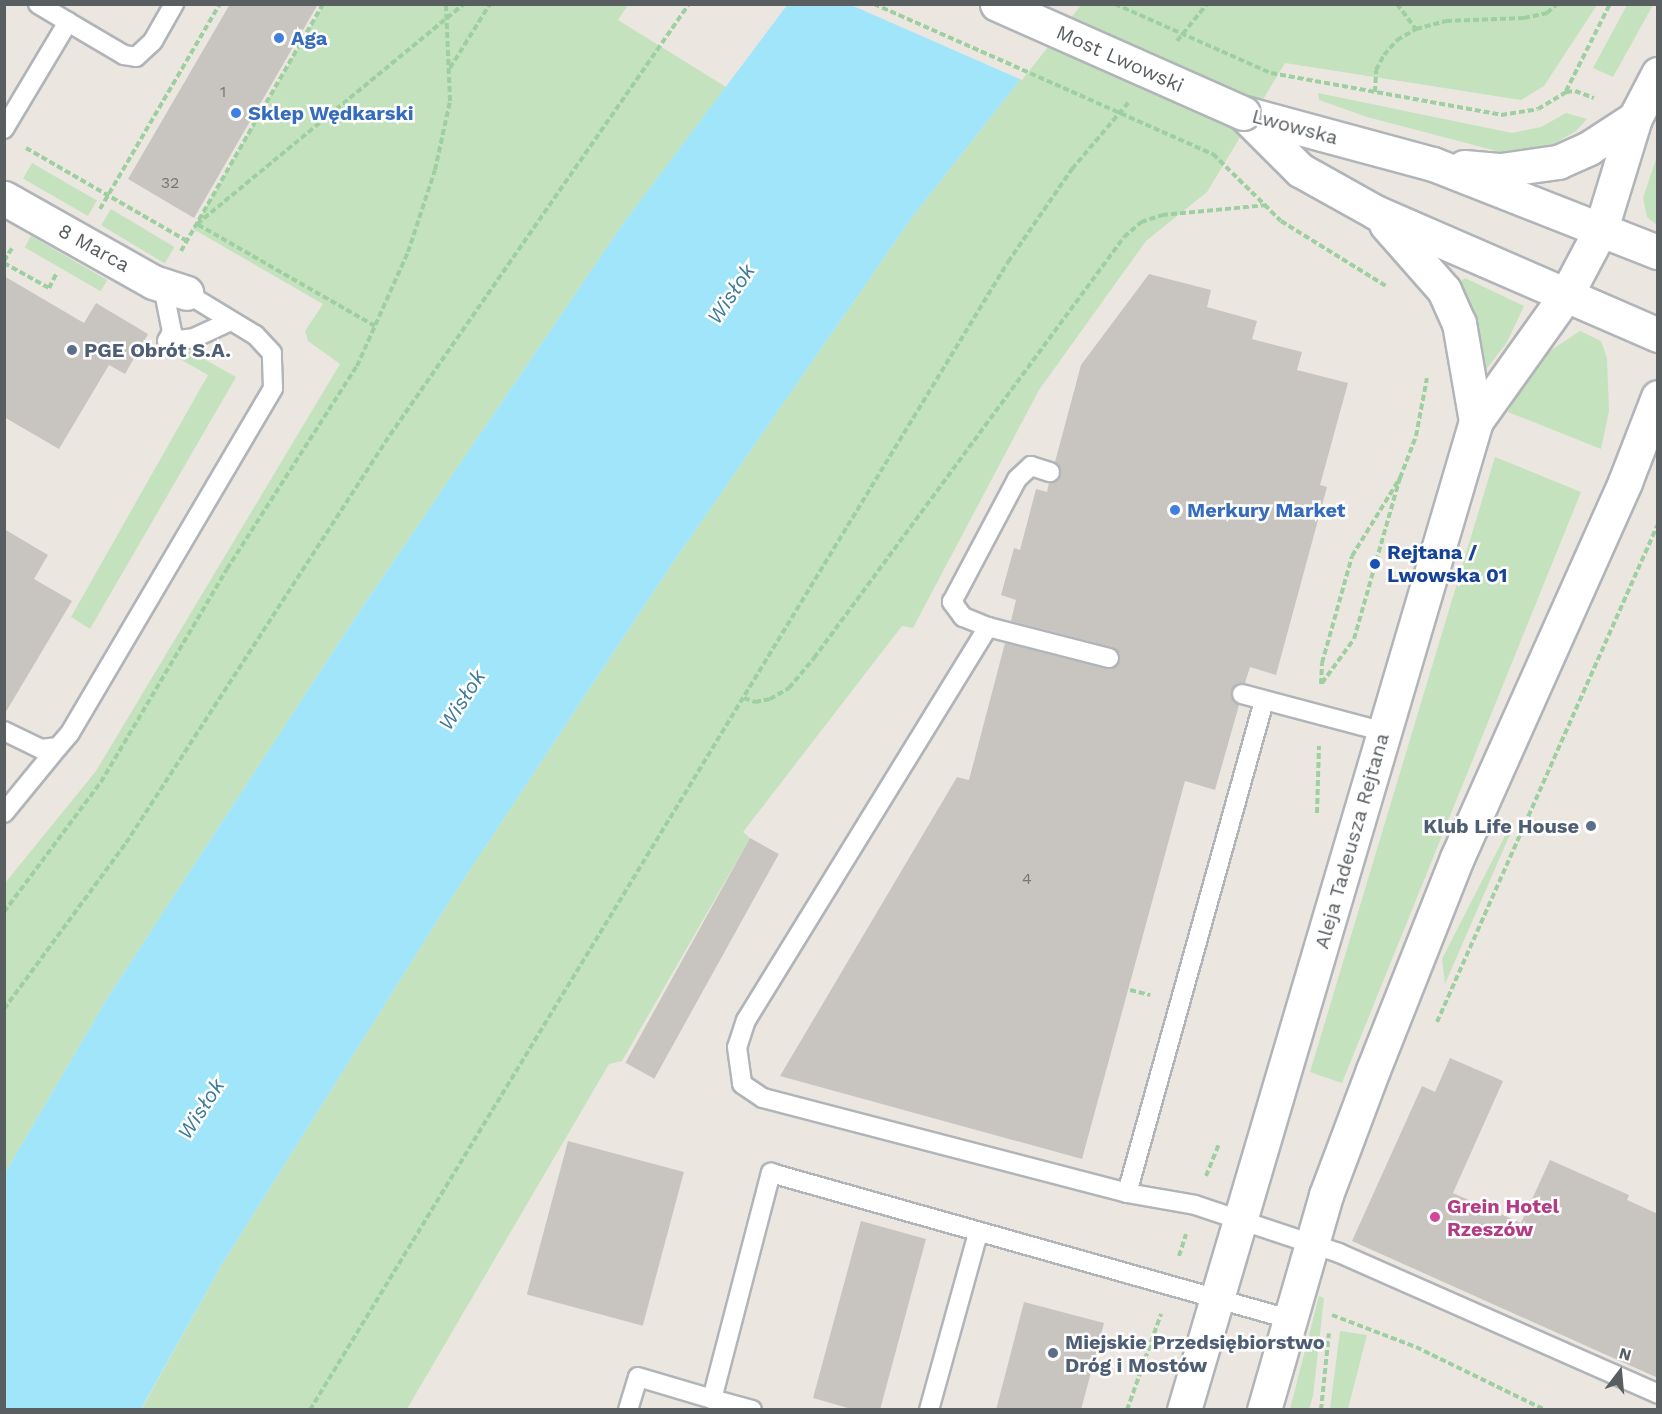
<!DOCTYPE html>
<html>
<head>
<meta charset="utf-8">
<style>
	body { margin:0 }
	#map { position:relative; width:1662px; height:1414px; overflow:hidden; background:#ebe7e0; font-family:"Work Sans",sans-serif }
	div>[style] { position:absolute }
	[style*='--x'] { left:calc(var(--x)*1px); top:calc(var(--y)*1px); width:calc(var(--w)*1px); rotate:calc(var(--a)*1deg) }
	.green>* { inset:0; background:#c4e2bd; transform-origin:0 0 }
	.water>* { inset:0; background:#a1e5fb }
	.pier>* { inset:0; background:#ebe7e0 }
	.building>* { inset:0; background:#c8c4c0; transform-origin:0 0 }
	.path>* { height:4px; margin-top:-2px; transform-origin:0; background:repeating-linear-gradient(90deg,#9ecfa1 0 6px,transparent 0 9px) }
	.roads { filter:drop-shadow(2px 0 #b1b4b8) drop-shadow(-2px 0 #b1b4b8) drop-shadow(0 2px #b1b4b8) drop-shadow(0 -2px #b1b4b8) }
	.service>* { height:18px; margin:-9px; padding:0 9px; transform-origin:9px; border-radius:9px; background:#fff }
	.minor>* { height:33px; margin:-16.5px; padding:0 16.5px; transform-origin:16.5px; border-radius:16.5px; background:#fff }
	.secondary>* { height:33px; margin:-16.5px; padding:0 16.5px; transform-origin:16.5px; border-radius:16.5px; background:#fff }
	.path-bridge>* { height:4px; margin-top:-2px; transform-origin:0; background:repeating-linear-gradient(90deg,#9ecfa1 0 6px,transparent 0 9px) }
	.bridges { filter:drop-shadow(2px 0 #b0b5b8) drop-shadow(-2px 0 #b0b5b8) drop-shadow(0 2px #b0b5b8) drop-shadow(0 -2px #b0b5b8) }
	.secondary-bridge>* { height:33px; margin:-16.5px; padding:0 16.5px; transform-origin:16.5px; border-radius:16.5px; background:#fff }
	.dots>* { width:16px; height:16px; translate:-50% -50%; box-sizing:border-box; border:3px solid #fff; border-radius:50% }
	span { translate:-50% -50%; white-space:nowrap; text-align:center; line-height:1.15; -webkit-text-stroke:5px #fff; paint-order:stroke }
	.number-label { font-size:16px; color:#757879 }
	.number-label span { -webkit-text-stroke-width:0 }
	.shop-label { font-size:20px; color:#366cbe; font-weight:700 }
	.left { translate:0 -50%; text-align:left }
	.street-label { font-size:20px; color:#595e61 }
	.service-label { font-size:20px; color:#4e5e75; font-weight:700 }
	.right { translate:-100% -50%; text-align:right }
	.transit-label { font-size:20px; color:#164399; font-weight:700 }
	.hotel-label { font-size:20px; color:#b23c85; font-weight:700 }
	.water-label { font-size:21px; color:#3b7b9a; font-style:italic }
	.frame { position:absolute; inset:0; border:6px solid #595e61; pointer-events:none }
	.north { position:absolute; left:1590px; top:1342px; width:60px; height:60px; -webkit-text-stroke:4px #fff; paint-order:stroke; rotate:16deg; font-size:16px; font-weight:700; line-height:24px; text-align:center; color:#595e61 }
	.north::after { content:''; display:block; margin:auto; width:21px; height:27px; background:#595e61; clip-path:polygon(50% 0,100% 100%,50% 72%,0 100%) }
</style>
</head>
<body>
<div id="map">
	<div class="green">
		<i style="clip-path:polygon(323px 5px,628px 5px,618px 20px,726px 87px,622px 225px,353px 621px,108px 997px,5px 1173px,5px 883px,96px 771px,340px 364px,308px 341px,305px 331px,323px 304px,193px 229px)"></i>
		<i style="clip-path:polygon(1079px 5px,1597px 5px,1544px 86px,1521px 100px,1285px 63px,1207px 192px,1146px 241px,1039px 390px,913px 628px,902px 626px,743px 832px,750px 838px,622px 1061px,609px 1064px,407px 1409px,141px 1410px,221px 1266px,454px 894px,672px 564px,913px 216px)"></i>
		<i style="clip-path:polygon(1627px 5px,1653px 5px,1613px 77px,1593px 68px)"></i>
		<i style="clip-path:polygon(1318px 93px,1512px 133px,1541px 127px,1566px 113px,1587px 119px,1576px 131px,1545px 149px,1512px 155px,1367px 117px,1319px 100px)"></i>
		<i style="clip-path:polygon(1657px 156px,1658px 225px,1657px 225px,1647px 217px,1643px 198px)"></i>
		<i style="left:32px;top:163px;width:75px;height:18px;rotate:30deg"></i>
		<i style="left:111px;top:209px;width:74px;height:19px;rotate:31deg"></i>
		<i style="left:31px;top:236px;width:88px;height:13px;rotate:30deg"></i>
		<i style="clip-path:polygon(1465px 278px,1524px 306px,1507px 342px,1485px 371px,1479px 330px,1460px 282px)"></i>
		<i style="clip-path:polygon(1580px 331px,1601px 341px,1607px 358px,1609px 411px,1601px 449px,1508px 412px,1523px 383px,1548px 352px)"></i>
		<i style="clip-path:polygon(190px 351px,236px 377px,90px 629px,71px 617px,208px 375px,178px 358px)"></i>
		<i style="clip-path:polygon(1495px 457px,1581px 492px,1342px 1083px,1310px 1072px)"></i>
		<i style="clip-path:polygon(1511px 824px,1514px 825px,1445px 984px,1442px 959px)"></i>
		<i style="clip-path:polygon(1319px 1296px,1324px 1298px,1313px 1396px,1309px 1409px,1290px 1409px)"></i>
		<i style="clip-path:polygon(1340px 1331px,1367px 1335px,1348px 1409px,1330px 1409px)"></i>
	</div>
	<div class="water">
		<i style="clip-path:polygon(788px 4px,1079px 5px,913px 216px,672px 564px,454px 894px,221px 1266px,141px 1409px,5px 1410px,5px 1173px,108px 997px,353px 621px,622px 225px)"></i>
	</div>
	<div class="pier">
		<i style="clip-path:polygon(1082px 4px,1022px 80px,851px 5px)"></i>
	</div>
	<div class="building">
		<i style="clip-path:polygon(230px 4px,318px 4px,194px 218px,128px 179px)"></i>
		<i style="clip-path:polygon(1149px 274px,1211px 290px,1207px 307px,1257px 321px,1252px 339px,1302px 352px,1297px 370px,1348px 383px,1320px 485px,1327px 487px,1276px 675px,1250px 667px,1245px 683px,1239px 683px,1231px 691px,1231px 697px,1239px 705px,1215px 790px,1185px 781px,1082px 1159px,780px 1076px,957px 777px,969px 780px,1005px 643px,1106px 669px,1120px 661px,1120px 654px,1112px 647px,1011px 621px,1016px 600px,1001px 595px,1014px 548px,1020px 550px,1036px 489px,1047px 492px,1049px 483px,1060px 476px,1055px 462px,1081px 365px)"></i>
		<i style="clip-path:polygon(4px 276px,84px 323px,96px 303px,148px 334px,125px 374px,109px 365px,59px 449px,4px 417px)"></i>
		<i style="clip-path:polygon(4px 529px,48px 555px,34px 579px,72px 601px,4px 715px)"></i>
		<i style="left:750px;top:838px;width:33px;height:257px;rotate:29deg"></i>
		<i style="clip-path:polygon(1450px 1058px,1503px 1081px,1453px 1193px,1521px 1223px,1550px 1160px,1629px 1195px,1627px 1200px,1658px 1214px,1658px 1378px,1352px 1241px,1422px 1086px,1435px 1092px)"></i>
		<i style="left:568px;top:1141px;width:120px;height:159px;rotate:15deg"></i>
		<i style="clip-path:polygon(861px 1221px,926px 1239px,880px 1410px,855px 1410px,813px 1398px)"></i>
		<i style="clip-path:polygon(1024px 1302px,1104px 1323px,1081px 1410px,996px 1410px)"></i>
	</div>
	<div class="path">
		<i style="--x:1397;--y:4;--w:31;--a:53"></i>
		<i style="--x:1177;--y:41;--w:48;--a:-51"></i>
		<i style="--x:450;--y:68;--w:75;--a:-58"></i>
		<i style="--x:1271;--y:73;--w:234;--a:10.3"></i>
		<i style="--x:1501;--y:115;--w:37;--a:-9"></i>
		<i style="--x:1538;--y:109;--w:33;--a:-31"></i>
		<i style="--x:1566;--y:92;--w:9;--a:-6"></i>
		<i style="--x:1575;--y:91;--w:20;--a:20"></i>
		<i style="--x:1566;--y:91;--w:97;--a:-63.2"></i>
		<i style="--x:1375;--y:92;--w:22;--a:-87"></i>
		<i style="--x:1376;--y:70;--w:17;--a:-62"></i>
		<i style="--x:1384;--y:55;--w:20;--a:-49"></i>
		<i style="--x:1397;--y:40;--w:22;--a:-30"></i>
		<i style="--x:1416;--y:29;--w:31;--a:-15"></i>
		<i style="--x:1446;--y:21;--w:78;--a:-2.2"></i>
		<i style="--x:1524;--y:18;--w:24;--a:-12"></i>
		<i style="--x:1547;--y:13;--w:13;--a:-42"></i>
		<i style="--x:26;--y:148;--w:186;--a:30"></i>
		<i style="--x:1213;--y:154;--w:95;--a:44.6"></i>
		<i style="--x:1281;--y:221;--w:123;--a:31.8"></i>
		<i style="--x:100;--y:209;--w:238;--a:-59.7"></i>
		<i style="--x:181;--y:251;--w:285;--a:-60.1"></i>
		<i style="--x:4;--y:261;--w:15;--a:-58"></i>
		<i style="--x:4;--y:263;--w:51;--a:29.1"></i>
		<i style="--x:49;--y:288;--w:16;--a:-63"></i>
		<i style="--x:375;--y:326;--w:205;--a:-150.2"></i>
		<i style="--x:197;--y:224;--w:346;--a:-39.5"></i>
		<i style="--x:1322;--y:683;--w:54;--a:-54"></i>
		<i style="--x:1354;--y:639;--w:167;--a:-74.1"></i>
		<i style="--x:1400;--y:478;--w:45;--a:-69.1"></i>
		<i style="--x:1416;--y:436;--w:59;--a:-79.3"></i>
		<i style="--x:1321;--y:684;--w:21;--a:-87"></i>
		<i style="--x:1322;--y:663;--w:111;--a:-74.3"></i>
		<i style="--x:1352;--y:556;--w:92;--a:-58.4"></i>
		<i style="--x:744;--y:698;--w:12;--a:20"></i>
		<i style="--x:755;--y:702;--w:15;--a:-11"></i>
		<i style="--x:770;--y:699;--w:22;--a:-30"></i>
		<i style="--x:789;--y:688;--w:39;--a:-50"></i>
		<i style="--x:814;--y:658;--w:523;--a:-53.63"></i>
		<i style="--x:1124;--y:237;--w:23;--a:-41"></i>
		<i style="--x:1141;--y:222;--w:22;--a:-18"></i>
		<i style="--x:1162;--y:215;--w:105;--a:-5.4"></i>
		<i style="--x:1317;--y:813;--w:67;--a:-88.3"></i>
		<i style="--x:4;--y:912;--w:162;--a:-53.3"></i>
		<i style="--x:101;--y:782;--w:247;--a:-59.4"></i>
		<i style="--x:227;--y:569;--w:241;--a:-57.4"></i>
		<i style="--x:357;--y:366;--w:125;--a:-65.9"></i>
		<i style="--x:408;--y:252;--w:86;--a:-71.8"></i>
		<i style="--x:435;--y:170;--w:71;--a:-77.7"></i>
		<i style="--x:450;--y:101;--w:97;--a:-92.4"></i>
		<i style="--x:1130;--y:990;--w:21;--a:14"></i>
		<i style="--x:4;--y:1009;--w:206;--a:-53.7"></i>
		<i style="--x:126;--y:843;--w:486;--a:-57.1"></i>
		<i style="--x:390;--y:435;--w:525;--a:-55.25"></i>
		<i style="--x:1437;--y:1022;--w:545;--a:-66.07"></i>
		<i style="--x:1206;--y:1176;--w:35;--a:-68"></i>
		<i style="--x:1179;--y:1256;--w:23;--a:-72"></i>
		<i style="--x:1332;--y:1315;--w:90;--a:20.9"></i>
		<i style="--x:1416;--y:1347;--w:144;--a:26"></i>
		<i style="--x:310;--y:1410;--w:1344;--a:-58.7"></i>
		<i style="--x:1008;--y:262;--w:113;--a:-55.5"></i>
		<i style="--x:1072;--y:169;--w:87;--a:-49.7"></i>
		<i style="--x:1127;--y:1410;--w:102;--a:-70.5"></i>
		<i style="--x:1321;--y:1410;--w:77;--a:-84.1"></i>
	</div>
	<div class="roads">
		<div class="service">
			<i style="--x:68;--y:22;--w:65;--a:30.5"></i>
			<i style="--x:124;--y:55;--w:12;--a:9"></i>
			<i style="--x:136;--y:57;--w:23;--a:-43"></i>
			<i style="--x:153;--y:41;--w:43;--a:-60.4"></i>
			<i style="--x:4;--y:129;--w:125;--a:-59.1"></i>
			<i style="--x:68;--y:22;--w:35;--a:-149"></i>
			<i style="--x:163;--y:287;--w:46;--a:78.7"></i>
			<i style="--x:172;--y:332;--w:10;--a:119"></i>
			<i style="--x:167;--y:341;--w:27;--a:-6"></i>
			<i style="--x:194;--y:338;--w:40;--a:-25"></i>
			<i style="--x:988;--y:627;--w:27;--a:-158"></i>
			<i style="--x:963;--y:617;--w:19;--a:-126"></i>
			<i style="--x:952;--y:602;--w:139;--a:-62.1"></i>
			<i style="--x:1017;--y:479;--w:19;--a:-43"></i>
			<i style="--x:1031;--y:466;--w:20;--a:18"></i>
			<i style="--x:1109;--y:658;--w:125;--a:-165.6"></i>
			<i style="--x:988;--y:627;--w:462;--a:121.6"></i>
			<i style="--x:746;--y:1020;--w:28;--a:108"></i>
			<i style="--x:737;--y:1047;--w:37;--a:82"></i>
			<i style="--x:742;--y:1084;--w:25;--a:34"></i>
			<i style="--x:763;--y:1098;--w:376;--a:14.6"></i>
			<i style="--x:1127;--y:1193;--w:69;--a:10"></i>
			<i style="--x:1195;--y:1205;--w:152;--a:18.4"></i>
			<i style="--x:1339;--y:1253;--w:349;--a:23.8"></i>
			<i style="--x:1242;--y:694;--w:148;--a:14.9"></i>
			<i style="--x:4;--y:731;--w:41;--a:25.9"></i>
			<i style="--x:41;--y:749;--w:17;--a:-7"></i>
			<i style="--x:58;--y:747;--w:18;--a:-49"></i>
			<i style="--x:70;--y:733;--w:400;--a:-59.5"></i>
			<i style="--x:273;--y:388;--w:35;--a:-92"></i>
			<i style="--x:272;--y:353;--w:25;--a:-133"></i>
			<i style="--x:255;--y:335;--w:81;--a:-148.7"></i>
			<i style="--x:4;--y:813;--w:85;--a:-50.7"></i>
			<i style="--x:1127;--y:1193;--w:511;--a:-74.44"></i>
			<i style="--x:628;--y:1410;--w:34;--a:-73"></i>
			<i style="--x:638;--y:1377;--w:77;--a:16.6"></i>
			<i style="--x:752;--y:1410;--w:41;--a:-164.6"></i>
			<i style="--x:712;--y:1399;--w:234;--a:-75.4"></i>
			<i style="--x:771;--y:1173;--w:538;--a:15.74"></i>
			<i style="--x:929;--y:1410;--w:184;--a:-74.5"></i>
		</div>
		<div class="minor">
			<i style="--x:4;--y:198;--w:171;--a:29.4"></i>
			<i style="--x:153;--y:282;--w:35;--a:18"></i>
		</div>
		<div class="secondary">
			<i style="--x:1243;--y:113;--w:81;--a:45"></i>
			<i style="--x:1300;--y:170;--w:86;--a:29.2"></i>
			<i style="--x:1375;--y:212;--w:309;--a:23.5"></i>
			<i style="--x:1244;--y:113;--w:196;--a:15.1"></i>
			<i style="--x:1433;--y:164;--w:242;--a:21.4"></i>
			<i style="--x:1464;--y:167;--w:37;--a:5"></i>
			<i style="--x:1501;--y:170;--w:58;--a:-8"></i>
			<i style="--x:1558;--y:162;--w:34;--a:-24"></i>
			<i style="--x:1589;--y:148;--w:55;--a:-33.1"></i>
			<i style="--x:1386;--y:224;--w:88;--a:48.7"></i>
			<i style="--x:1444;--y:290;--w:36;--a:66"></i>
			<i style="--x:1459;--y:323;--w:99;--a:80.2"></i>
			<i style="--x:1184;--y:1410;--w:1031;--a:-73.55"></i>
			<i style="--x:1476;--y:421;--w:155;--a:-54.5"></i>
			<i style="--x:1566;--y:295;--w:75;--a:-62.1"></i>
			<i style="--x:1601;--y:229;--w:116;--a:-73"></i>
			<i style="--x:1635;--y:118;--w:50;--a:-62.4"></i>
			<i style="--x:1264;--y:1410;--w:224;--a:-73.9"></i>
			<i style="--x:1326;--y:1195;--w:134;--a:-69.4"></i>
			<i style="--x:1373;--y:1070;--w:228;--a:-68.4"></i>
			<i style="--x:1457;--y:858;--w:412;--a:-65.9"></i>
			<i style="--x:1625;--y:482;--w:91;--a:-68.8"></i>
		</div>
	</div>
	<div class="path-bridge">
		<i style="--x:874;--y:4;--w:371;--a:23.9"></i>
		<i style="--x:1115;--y:4;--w:171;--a:23.9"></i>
	</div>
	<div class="bridges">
		<div class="secondary-bridge">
			<i style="--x:997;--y:4;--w:269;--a:23.9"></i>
		</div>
	</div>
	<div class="dots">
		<i style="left:279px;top:38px;background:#3f7fe0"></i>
		<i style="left:236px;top:113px;background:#3f7fe0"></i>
		<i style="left:72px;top:350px;background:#5c6f8a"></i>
		<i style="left:1175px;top:510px;background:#3f7fe0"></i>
		<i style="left:1375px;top:564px;background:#1a4fb4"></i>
		<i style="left:1591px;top:826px;background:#5c6f8a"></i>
		<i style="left:1435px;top:1217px;background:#d1479c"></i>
		<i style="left:1053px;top:1353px;background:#5c6f8a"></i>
	</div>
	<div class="number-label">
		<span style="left:223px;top:92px">1</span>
		<span style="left:170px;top:183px">32</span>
		<span style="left:1027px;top:879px">4</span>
	</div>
	<div class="shop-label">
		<span class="left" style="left:291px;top:38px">Aga</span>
		<span class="left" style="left:248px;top:113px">Sklep Wędkarski</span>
		<span class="left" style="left:1187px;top:510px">Merkury Market</span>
	</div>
	<div class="street-label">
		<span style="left:1120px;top:59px;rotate:24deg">Most Lwowski</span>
		<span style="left:1295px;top:127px;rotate:15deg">Lwowska</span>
		<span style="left:94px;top:248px;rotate:29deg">8 Marca</span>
		<span style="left:1352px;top:841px;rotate:-74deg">Aleja Tadeusza Rejtana</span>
	</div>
	<div class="service-label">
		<span class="left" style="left:84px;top:350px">PGE Obrót S.A.</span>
		<span class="right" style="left:1579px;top:826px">Klub Life House</span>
		<span class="left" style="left:1065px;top:1354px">Miejskie Przedsiębiorstwo<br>Dróg i Mostów</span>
	</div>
	<div class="transit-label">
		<span class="left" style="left:1387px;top:564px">Rejtana /<br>Lwowska 01</span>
	</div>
	<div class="hotel-label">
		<span class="left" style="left:1447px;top:1218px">Grein Hotel<br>Rzeszów</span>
	</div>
	<div class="water-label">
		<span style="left:731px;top:294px;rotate:-56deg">Wisłok</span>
		<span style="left:462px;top:700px;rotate:-57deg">Wisłok</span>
		<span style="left:201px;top:1109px;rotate:-57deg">Wisłok</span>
	</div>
	<div class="frame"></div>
	<div class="north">N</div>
</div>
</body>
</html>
